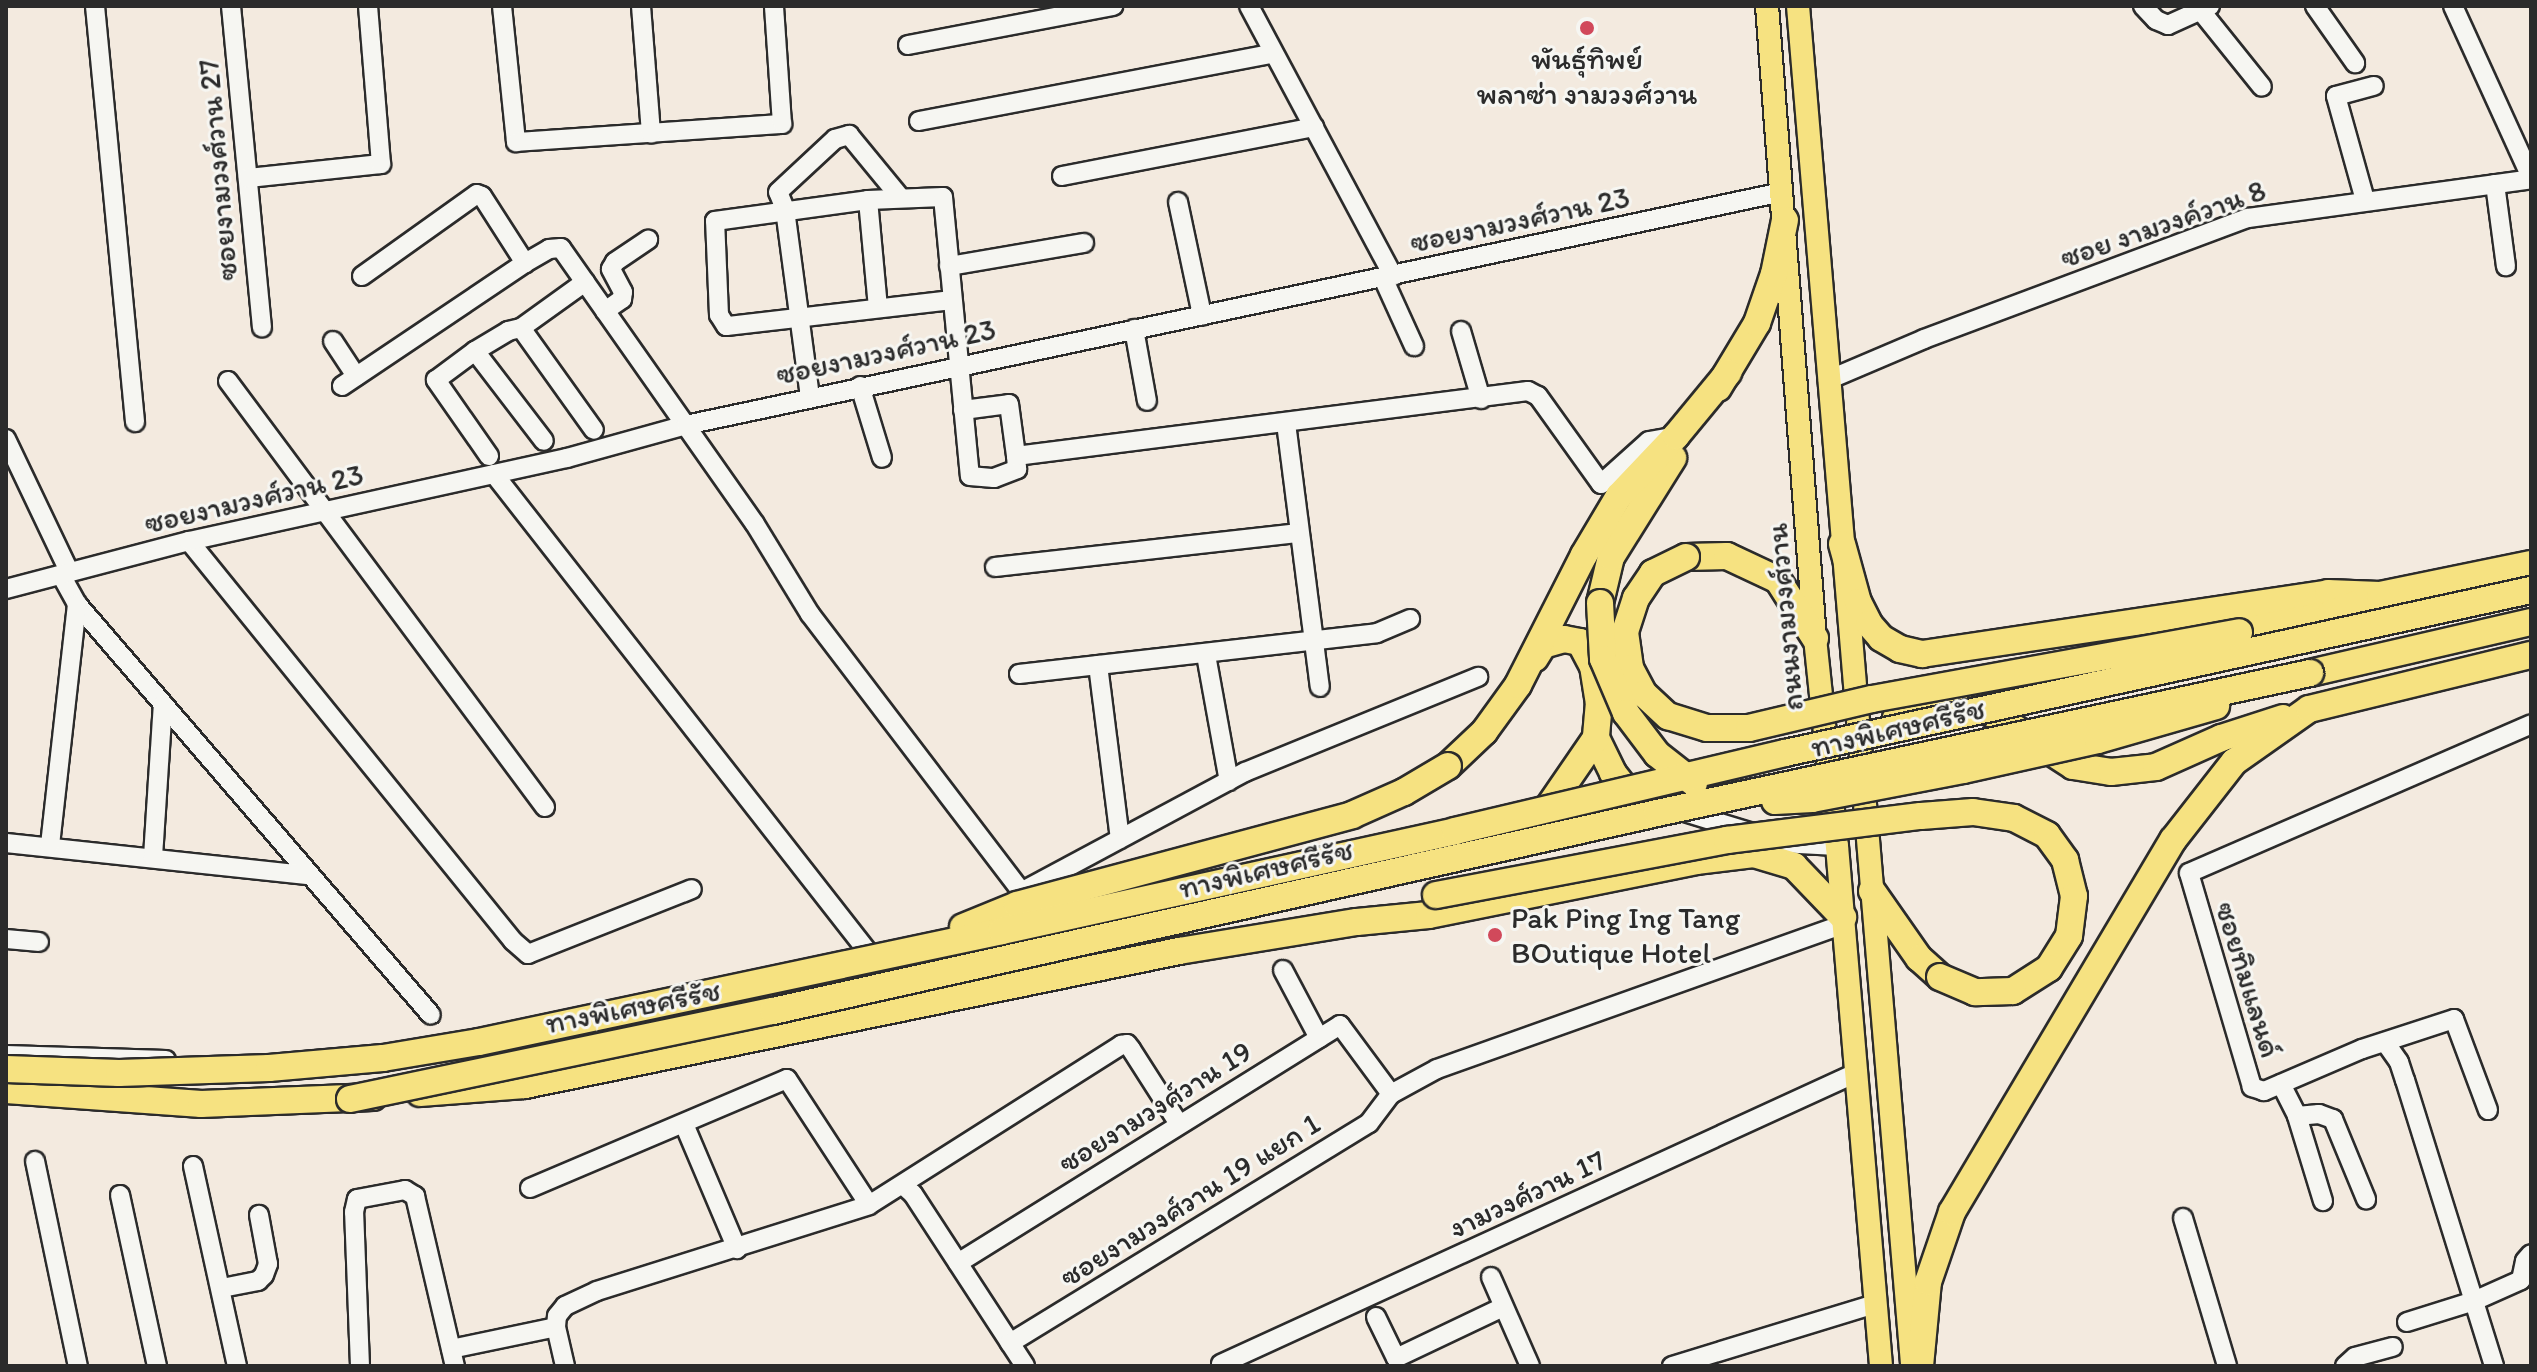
<!DOCTYPE html>
<html>
<head>
<meta charset="utf-8">
<style>
	body { margin:0 }
	#map { position:relative; width:2537px; height:1372px; overflow:hidden; background:#f3eadf; font-family:Itim,"Playpen Sans Thai",sans-serif }
	div>[style] { position:absolute }
	[style*='--x'] { left:calc(var(--x)*1px); top:calc(var(--y)*1px); width:calc(var(--w)*1px); rotate:calc(var(--a)*1deg) }
	.roads { filter:drop-shadow(2px 0 #2b2b2b) drop-shadow(-2px 0 #2b2b2b) drop-shadow(0 2px #2b2b2b) drop-shadow(0 -2px #2b2b2b) }
	.minor>* { height:18px; margin:-9px; padding:0 9px; transform-origin:9px; border-radius:9px; background:#f6f6f2 }
	.major>* { height:22px; margin:-11px; padding:0 11px; transform-origin:11px; border-radius:11px; background:#f6e281 }
	.highway>* { height:26px; margin:-13px; padding:0 13px; transform-origin:13px; border-radius:13px; background:#f6e281 }
	.bridges { filter:drop-shadow(2px 0 #2b2b2b) drop-shadow(-2px 0 #2b2b2b) drop-shadow(0 2px #2b2b2b) drop-shadow(0 -2px #2b2b2b) }
	.highway-bridge>* { height:26px; margin:-13px; padding:0 13px; transform-origin:13px; border-radius:13px; background:#f6e281 }
	.dots>* { width:22px; height:22px; translate:-50% -50%; box-sizing:border-box; border:4px solid #f6f6f2; border-radius:50% }
	span { translate:-50% -50%; white-space:nowrap; text-align:center; line-height:1.15; -webkit-text-stroke:6px #f6f6f2; paint-order:stroke }
	.poi-label { font-size:30px; color:#2b2b2b }
	.left { translate:0 -50%; text-align:left }
	.street-label { font-size:30px; color:#2b2b2b }
	.frame { position:absolute; inset:0; border:8px solid #2b2b2b; pointer-events:none }
</style>
</head>
<body>
<div id="map">
	<div class="roads">
		<div class="minor">
			<i style="--x:95;--y:6;--w:418;--a:84.5"></i>
			<i style="--x:231;--y:6;--w:323;--a:84.5"></i>
			<i style="--x:502;--y:6;--w:137;--a:84.1"></i>
			<i style="--x:516;--y:142;--w:267;--a:-3.9"></i>
			<i style="--x:782;--y:124;--w:118;--a:-93.9"></i>
			<i style="--x:641;--y:6;--w:128;--a:85.5"></i>
			<i style="--x:1249;--y:6;--w:306;--a:61.9"></i>
			<i style="--x:2143;--y:6;--w:19;--a:47"></i>
			<i style="--x:2156;--y:20;--w:13;--a:23"></i>
			<i style="--x:2168;--y:25;--w:46;--a:-24.3"></i>
			<i style="--x:2315;--y:6;--w:70;--a:54.9"></i>
			<i style="--x:2453;--y:6;--w:188;--a:65.5"></i>
			<i style="--x:2201;--y:11;--w:97;--a:51.2"></i>
			<i style="--x:908;--y:45;--w:209;--a:-10.8"></i>
			<i style="--x:919;--y:121;--w:361;--a:-10.8"></i>
			<i style="--x:1062;--y:176;--w:257;--a:-11"></i>
			<i style="--x:248;--y:178;--w:134;--a:-6"></i>
			<i style="--x:381;--y:164;--w:159;--a:-94.7"></i>
			<i style="--x:2495;--y:184;--w:83;--a:82.4"></i>
			<i style="--x:868;--y:200;--w:108;--a:84.7"></i>
			<i style="--x:2365;--y:200;--w:108;--a:-105.6"></i>
			<i style="--x:2336;--y:96;--w:39;--a:-15"></i>
			<i style="--x:1178;--y:202;--w:116;--a:78"></i>
			<i style="--x:949;--y:266;--w:137;--a:-9.7"></i>
			<i style="--x:362;--y:276;--w:141;--a:-35.5"></i>
			<i style="--x:477;--y:194;--w:5;--a:22"></i>
			<i style="--x:482;--y:196;--w:80;--a:57.3"></i>
			<i style="--x:1383;--y:278;--w:75;--a:65.5"></i>
			<i style="--x:952;--y:300;--w:227;--a:173.4"></i>
			<i style="--x:726;--y:326;--w:13;--a:-122"></i>
			<i style="--x:719;--y:315;--w:94;--a:-92.4"></i>
			<i style="--x:715;--y:221;--w:154;--a:-7.8"></i>
			<i style="--x:868;--y:200;--w:75;--a:-2.3"></i>
			<i style="--x:943;--y:197;--w:280;--a:84.5"></i>
			<i style="--x:970;--y:476;--w:24;--a:5"></i>
			<i style="--x:994;--y:478;--w:25;--a:-21"></i>
			<i style="--x:1017;--y:469;--w:13;--a:-94"></i>
			<i style="--x:1016;--y:456;--w:516;--a:-7.24"></i>
			<i style="--x:1528;--y:391;--w:11;--a:27"></i>
			<i style="--x:1538;--y:396;--w:108;--a:54.4"></i>
			<i style="--x:1601;--y:484;--w:64;--a:-41.9"></i>
			<i style="--x:1649;--y:441;--w:27;--a:-10"></i>
			<i style="--x:605;--y:311;--w:21;--a:-35"></i>
			<i style="--x:622;--y:299;--w:7;--a:-82"></i>
			<i style="--x:623;--y:292;--w:26;--a:-118"></i>
			<i style="--x:611;--y:269;--w:8;--a:-60"></i>
			<i style="--x:615;--y:262;--w:40;--a:-34"></i>
			<i style="--x:521;--y:328;--w:125;--a:54.4"></i>
			<i style="--x:1134;--y:329;--w:73;--a:79.8"></i>
			<i style="--x:1461;--y:331;--w:71;--a:73.6"></i>
			<i style="--x:333;--y:341;--w:42;--a:56.7"></i>
			<i style="--x:475;--y:351;--w:113;--a:52.5"></i>
			<i style="--x:1828;--y:380;--w:104;--a:-23.1"></i>
			<i style="--x:1924;--y:339;--w:346;--a:-20.5"></i>
			<i style="--x:2248;--y:218;--w:286;--a:-7.8"></i>
			<i style="--x:228;--y:381;--w:531;--a:53.35"></i>
			<i style="--x:342;--y:386;--w:220;--a:-33.9"></i>
			<i style="--x:525;--y:263;--w:28;--a:-30"></i>
			<i style="--x:549;--y:249;--w:12;--a:-5"></i>
			<i style="--x:561;--y:248;--w:337;--a:54.9"></i>
			<i style="--x:755;--y:524;--w:105;--a:58.6"></i>
			<i style="--x:810;--y:614;--w:371;--a:52.7"></i>
			<i style="--x:860;--y:386;--w:75;--a:73"></i>
			<i style="--x:810;--y:397;--w:190;--a:-97.6"></i>
			<i style="--x:785;--y:209;--w:18;--a:-112"></i>
			<i style="--x:778;--y:192;--w:78;--a:-42.9"></i>
			<i style="--x:835;--y:139;--w:15;--a:-16"></i>
			<i style="--x:849;--y:135;--w:80;--a:50.6"></i>
			<i style="--x:963;--y:410;--w:46;--a:-7.4"></i>
			<i style="--x:1009;--y:404;--w:52;--a:82.3"></i>
			<i style="--x:1286;--y:423;--w:266;--a:82.7"></i>
			<i style="--x:6;--y:439;--w:148;--a:64.5"></i>
			<i style="--x:489;--y:456;--w:93;--a:-124.9"></i>
			<i style="--x:436;--y:380;--w:49;--a:-36.6"></i>
			<i style="--x:475;--y:351;--w:39;--a:-31"></i>
			<i style="--x:508;--y:331;--w:13;--a:-13"></i>
			<i style="--x:521;--y:328;--w:79;--a:-35.7"></i>
			<i style="--x:494;--y:474;--w:625;--a:51.96"></i>
			<i style="--x:189;--y:541;--w:515;--a:50.99"></i>
			<i style="--x:513;--y:941;--w:20;--a:41"></i>
			<i style="--x:528;--y:954;--w:176;--a:-21.6"></i>
			<i style="--x:995;--y:567;--w:306;--a:-6.4"></i>
			<i style="--x:61;--y:575;--w:33;--a:61"></i>
			<i style="--x:77;--y:604;--w:542;--a:49.26"></i>
			<i style="--x:6;--y:589;--w:189;--a:-14.7"></i>
			<i style="--x:189;--y:541;--w:387;--a:-12.4"></i>
			<i style="--x:567;--y:458;--w:123;--a:-15.5"></i>
			<i style="--x:686;--y:425;--w:1120;--a:-12"></i>
			<i style="--x:1206;--y:655;--w:128;--a:79.7"></i>
			<i style="--x:1098;--y:665;--w:175;--a:82.8"></i>
			<i style="--x:1019;--y:674;--w:360;--a:-6.5"></i>
			<i style="--x:1377;--y:633;--w:36;--a:-23"></i>
			<i style="--x:1681;--y:811;--w:78;--a:17"></i>
			<i style="--x:6;--y:843;--w:303;--a:6.1"></i>
			<i style="--x:1780;--y:843;--w:57;--a:3"></i>
			<i style="--x:50;--y:845;--w:243;--a:-83.6"></i>
			<i style="--x:153;--y:857;--w:153;--a:-86.3"></i>
			<i style="--x:1023;--y:891;--w:252;--a:-28.2"></i>
			<i style="--x:1245;--y:772;--w:252;--a:-22.2"></i>
			<i style="--x:6;--y:939;--w:33;--a:5"></i>
			<i style="--x:968;--y:951;--w:187;--a:-11.7"></i>
			<i style="--x:1283;--y:970;--w:77;--a:62.1"></i>
			<i style="--x:2385;--y:1042;--w:24;--a:55"></i>
			<i style="--x:2399;--y:1062;--w:19;--a:72"></i>
			<i style="--x:2405;--y:1080;--w:300;--a:72.7"></i>
			<i style="--x:6;--y:1055;--w:160;--a:1.8"></i>
			<i style="--x:2281;--y:1084;--w:36;--a:63"></i>
			<i style="--x:2297;--y:1116;--w:22;--a:-5"></i>
			<i style="--x:2319;--y:1114;--w:15;--a:20"></i>
			<i style="--x:2333;--y:1119;--w:87;--a:67.6"></i>
			<i style="--x:2488;--y:1110;--w:97;--a:-110.5"></i>
			<i style="--x:2454;--y:1019;--w:97;--a:161.9"></i>
			<i style="--x:2362;--y:1049;--w:107;--a:156.8"></i>
			<i style="--x:2264;--y:1091;--w:13;--a:-162"></i>
			<i style="--x:2252;--y:1087;--w:223;--a:-106.4"></i>
			<i style="--x:2189;--y:873;--w:373;--a:-23.5"></i>
			<i style="--x:2297;--y:1116;--w:89;--a:73"></i>
			<i style="--x:684;--y:1124;--w:136;--a:67"></i>
			<i style="--x:35;--y:1161;--w:209;--a:78.2"></i>
			<i style="--x:193;--y:1166;--w:205;--a:77.6"></i>
			<i style="--x:903;--y:1185;--w:13;--a:42"></i>
			<i style="--x:913;--y:1194;--w:205;--a:56.9"></i>
			<i style="--x:530;--y:1188;--w:279;--a:-23"></i>
			<i style="--x:787;--y:1079;--w:150;--a:56.9"></i>
			<i style="--x:120;--y:1195;--w:175;--a:77.8"></i>
			<i style="--x:2183;--y:1218;--w:154;--a:73.4"></i>
			<i style="--x:958;--y:1263;--w:450;--a:-31.9"></i>
			<i style="--x:1340;--y:1025;--w:86;--a:53.5"></i>
			<i style="--x:1391;--y:1094;--w:52;--a:-28.5"></i>
			<i style="--x:1437;--y:1069;--w:432;--a:-19.6"></i>
			<i style="--x:1491;--y:1277;--w:97;--a:66.3"></i>
			<i style="--x:222;--y:1288;--w:37;--a:-11"></i>
			<i style="--x:258;--y:1281;--w:8;--a:-45"></i>
			<i style="--x:264;--y:1275;--w:12;--a:-70"></i>
			<i style="--x:268;--y:1264;--w:50;--a:-100.4"></i>
			<i style="--x:1376;--y:1317;--w:46;--a:64"></i>
			<i style="--x:1396;--y:1358;--w:119;--a:-25.5"></i>
			<i style="--x:2407;--y:1322;--w:70;--a:-17.4"></i>
			<i style="--x:2474;--y:1301;--w:51;--a:-24.1"></i>
			<i style="--x:2521;--y:1280;--w:19;--a:-78"></i>
			<i style="--x:2525;--y:1261;--w:9;--a:-49"></i>
			<i style="--x:1010;--y:1343;--w:421;--a:-31.5"></i>
			<i style="--x:1369;--y:1123;--w:36;--a:-53"></i>
			<i style="--x:451;--y:1349;--w:107;--a:-11.8"></i>
			<i style="--x:1221;--y:1364;--w:699;--a:-24.62"></i>
			<i style="--x:360;--y:1366;--w:154;--a:-92.2"></i>
			<i style="--x:354;--y:1212;--w:13;--a:-77"></i>
			<i style="--x:357;--y:1199;--w:49;--a:-10.6"></i>
			<i style="--x:405;--y:1190;--w:12;--a:31"></i>
			<i style="--x:415;--y:1196;--w:175;--a:76.8"></i>
			<i style="--x:565;--y:1366;--w:40;--a:-103"></i>
			<i style="--x:556;--y:1327;--w:11;--a:-85"></i>
			<i style="--x:557;--y:1316;--w:13;--a:-51"></i>
			<i style="--x:565;--y:1306;--w:35;--a:-25"></i>
			<i style="--x:597;--y:1291;--w:285;--a:-17.5"></i>
			<i style="--x:869;--y:1205;--w:299;--a:-32.4"></i>
			<i style="--x:1121;--y:1045;--w:6;--a:-9"></i>
			<i style="--x:1127;--y:1044;--w:6;--a:51"></i>
			<i style="--x:1131;--y:1049;--w:89;--a:57.4"></i>
			<i style="--x:1672;--y:1366;--w:212;--a:-17"></i>
			<i style="--x:2345;--y:1366;--w:13;--a:-42"></i>
			<i style="--x:2355;--y:1357;--w:39;--a:-15"></i>
		</div>
		<div class="major">
			<i style="--x:1767;--y:6;--w:634;--a:85.66"></i>
			<i style="--x:1815;--y:638;--w:209;--a:84"></i>
			<i style="--x:1837;--y:846;--w:522;--a:85.16"></i>
			<i style="--x:1798;--y:6;--w:1363;--a:85.2"></i>
		</div>
		<div class="highway">
			<i style="--x:1718;--y:388;--w:76;--a:-59"></i>
			<i style="--x:1757;--y:323;--w:52;--a:-70.9"></i>
			<i style="--x:1774;--y:274;--w:55;--a:-78.5"></i>
			<i style="--x:1842;--y:544;--w:60;--a:74.6"></i>
			<i style="--x:1858;--y:602;--w:25;--a:63"></i>
			<i style="--x:1869;--y:624;--w:18;--a:49"></i>
			<i style="--x:1881;--y:638;--w:22;--a:30"></i>
			<i style="--x:1900;--y:649;--w:23;--a:13"></i>
			<i style="--x:1922;--y:654;--w:411;--a:-8.5"></i>
			<i style="--x:2328;--y:593;--w:52;--a:2.2"></i>
			<i style="--x:1686;--y:557;--w:41;--a:-1.4"></i>
			<i style="--x:1727;--y:556;--w:56;--a:25.2"></i>
			<i style="--x:1778;--y:580;--w:69;--a:57.5"></i>
			<i style="--x:1600;--y:603;--w:47;--a:-76.6"></i>
			<i style="--x:1611;--y:557;--w:117;--a:-57.9"></i>
			<i style="--x:2239;--y:632;--w:93;--a:-11.2"></i>
			<i style="--x:2330;--y:614;--w:53;--a:-20.8"></i>
			<i style="--x:2380;--y:595;--w:154;--a:-11.6"></i>
			<i style="--x:1535;--y:658;--w:15;--a:-58"></i>
			<i style="--x:1543;--y:645;--w:22;--a:-16"></i>
			<i style="--x:1564;--y:639;--w:16;--a:11"></i>
			<i style="--x:1580;--y:642;--w:27;--a:62"></i>
			<i style="--x:1593;--y:666;--w:36;--a:81"></i>
			<i style="--x:1599;--y:702;--w:36;--a:95"></i>
			<i style="--x:1596;--y:738;--w:39;--a:64"></i>
			<i style="--x:1613;--y:773;--w:41;--a:52"></i>
			<i style="--x:2310;--y:673;--w:227;--a:-13"></i>
			<i style="--x:1896;--y:718;--w:67;--a:-13.8"></i>
			<i style="--x:1961;--y:702;--w:25;--a:16"></i>
			<i style="--x:1985;--y:709;--w:105;--a:32.9"></i>
			<i style="--x:2073;--y:766;--w:38;--a:9"></i>
			<i style="--x:2111;--y:772;--w:45;--a:-6.3"></i>
			<i style="--x:2156;--y:767;--w:71;--a:-24"></i>
			<i style="--x:2221;--y:738;--w:65;--a:-17.9"></i>
			<i style="--x:1448;--y:766;--w:50;--a:-43.4"></i>
			<i style="--x:1484;--y:732;--w:58;--a:-54.1"></i>
			<i style="--x:1518;--y:685;--w:146;--a:-63.1"></i>
			<i style="--x:1584;--y:555;--w:69;--a:-59.3"></i>
			<i style="--x:1619;--y:496;--w:83;--a:-46.5"></i>
			<i style="--x:1676;--y:436;--w:82;--a:-50.5"></i>
			<i style="--x:1532;--y:831;--w:113;--a:-55.5"></i>
			<i style="--x:1872;--y:891;--w:82;--a:55"></i>
			<i style="--x:1919;--y:958;--w:28;--a:42"></i>
			<i style="--x:6;--y:1090;--w:196;--a:4.1"></i>
			<i style="--x:201;--y:1104;--w:172;--a:-2.3"></i>
			<i style="--x:420;--y:1093;--w:105;--a:-4.4"></i>
			<i style="--x:525;--y:1085;--w:668;--a:-11.58"></i>
			<i style="--x:1179;--y:951;--w:180;--a:-9.3"></i>
			<i style="--x:1357;--y:922;--w:72;--a:-5.6"></i>
			<i style="--x:1429;--y:915;--w:272;--a:-11.4"></i>
			<i style="--x:1696;--y:861;--w:58;--a:-6.9"></i>
			<i style="--x:1754;--y:854;--w:42;--a:16.7"></i>
			<i style="--x:1794;--y:866;--w:71;--a:46.1"></i>
			<i style="--x:1920;--y:1366;--w:84;--a:-84.6"></i>
			<i style="--x:1928;--y:1282;--w:74;--a:-71.1"></i>
			<i style="--x:1952;--y:1212;--w:433;--a:-59.3"></i>
			<i style="--x:2173;--y:840;--w:99;--a:-52"></i>
			<i style="--x:2234;--y:762;--w:92;--a:-35.2"></i>
			<i style="--x:2309;--y:709;--w:228;--a:-13.7"></i>
		</div>
	</div>
	<div class="bridges">
		<div class="highway-bridge">
			<i style="--x:1686;--y:557;--w:37;--a:154"></i>
			<i style="--x:1653;--y:573;--w:30;--a:124"></i>
			<i style="--x:1636;--y:598;--w:36;--a:108"></i>
			<i style="--x:1625;--y:632;--w:36;--a:82"></i>
			<i style="--x:1630;--y:668;--w:30;--a:62"></i>
			<i style="--x:1644;--y:694;--w:33;--a:43"></i>
			<i style="--x:1668;--y:716;--w:41;--a:17.1"></i>
			<i style="--x:1707;--y:728;--w:42;--a:0"></i>
			<i style="--x:1749;--y:728;--w:126;--a:-13.3"></i>
			<i style="--x:1872;--y:699;--w:373;--a:-10.3"></i>
			<i style="--x:1600;--y:603;--w:56;--a:86.9"></i>
			<i style="--x:1603;--y:659;--w:59;--a:66.9"></i>
			<i style="--x:1626;--y:713;--w:51;--a:52.9"></i>
			<i style="--x:1657;--y:754;--w:47;--a:38.1"></i>
			<i style="--x:1775;--y:801;--w:37;--a:-3"></i>
			<i style="--x:1812;--y:799;--w:154;--a:-10.9"></i>
			<i style="--x:1963;--y:770;--w:138;--a:-12.5"></i>
			<i style="--x:2098;--y:740;--w:123;--a:-16.1"></i>
			<i style="--x:1436;--y:895;--w:296;--a:-10.7"></i>
			<i style="--x:1727;--y:840;--w:195;--a:-7.1"></i>
			<i style="--x:1921;--y:816;--w:52;--a:-4.4"></i>
			<i style="--x:1973;--y:812;--w:41;--a:8.3"></i>
			<i style="--x:2014;--y:818;--w:37;--a:27"></i>
			<i style="--x:2047;--y:835;--w:31;--a:54"></i>
			<i style="--x:2065;--y:860;--w:37;--a:76"></i>
			<i style="--x:2074;--y:896;--w:40;--a:97.1"></i>
			<i style="--x:2069;--y:936;--w:38;--a:122"></i>
			<i style="--x:2049;--y:968;--w:43;--a:147.4"></i>
			<i style="--x:2013;--y:991;--w:38;--a:178"></i>
			<i style="--x:1975;--y:992;--w:38;--a:-157"></i>
			<i style="--x:963;--y:927;--w:58;--a:-22.2"></i>
			<i style="--x:1017;--y:905;--w:347;--a:-15"></i>
			<i style="--x:1352;--y:815;--w:57;--a:-23.9"></i>
			<i style="--x:1404;--y:792;--w:51;--a:-30.6"></i>
			<i style="--x:6;--y:1069;--w:113;--a:2"></i>
			<i style="--x:119;--y:1073;--w:150;--a:-1.9"></i>
			<i style="--x:269;--y:1068;--w:114;--a:-5"></i>
			<i style="--x:383;--y:1058;--w:97;--a:-9.5"></i>
			<i style="--x:479;--y:1042;--w:535;--a:-11.98"></i>
			<i style="--x:1002;--y:931;--w:464;--a:-12.4"></i>
			<i style="--x:1455;--y:831;--w:339;--a:-13.3"></i>
			<i style="--x:1785;--y:753;--w:764;--a:-12.33"></i>
			<i style="--x:350;--y:1099;--w:432;--a:-11.8"></i>
			<i style="--x:773;--y:1011;--w:906;--a:-12.62"></i>
			<i style="--x:1657;--y:813;--w:668;--a:-12.1"></i>
		</div>
	</div>
	<div class="dots">
		<i style="left:1587px;top:28px;background:#d1495b"></i>
		<i style="left:1495px;top:935px;background:#d1495b"></i>
	</div>
	<div class="poi-label">
		<span style="left:1587px;top:76px">พันธุ์ทิพย์<br>พลาซ่า งามวงศ์วาน</span>
		<span class="left" style="left:1511px;top:935px">Pak Ping Ing Tang<br>BOutique Hotel</span>
	</div>
	<div class="street-label">
		<span style="left:218px;top:170px;rotate:-95deg">ซอยงามวงศ์วาน 27</span>
		<span style="left:1520px;top:220px;rotate:-12deg">ซอยงามวงศ์วาน 23</span>
		<span style="left:2163px;top:224px;rotate:-19deg">ซอย งามวงค์วาน 8</span>
		<span style="left:886px;top:352px;rotate:-12deg">ซอยงามวงศ์วาน 23</span>
		<span style="left:254px;top:499px;rotate:-13deg">ซอยงามวงศ์วาน 23</span>
		<span style="left:1785px;top:617px;rotate:-95deg">ถนนงามวงศ์วาน</span>
		<span style="left:1898px;top:728px;rotate:-13deg">ทางพิเศษศรีรัช</span>
		<span style="left:1266px;top:869px;rotate:-13deg">ทางพิเศษศรีรัช</span>
		<span style="left:2248px;top:980px;rotate:73deg">ซอยทิมแลนด์</span>
		<span style="left:633px;top:1007px;rotate:-11deg">ทางพิเศษศรีรัช</span>
		<span style="left:1155px;top:1107px;rotate:-32deg">ซอยงามวงศ์วาน 19</span>
		<span style="left:1527px;top:1194px;rotate:-25deg">งามวงศ์วาน 17</span>
		<span style="left:1190px;top:1200px;rotate:-32deg">ซอยงามวงศ์วาน 19 แยก 1</span>
	</div>
	<div class="frame"></div>
</div>
</body>
</html>
